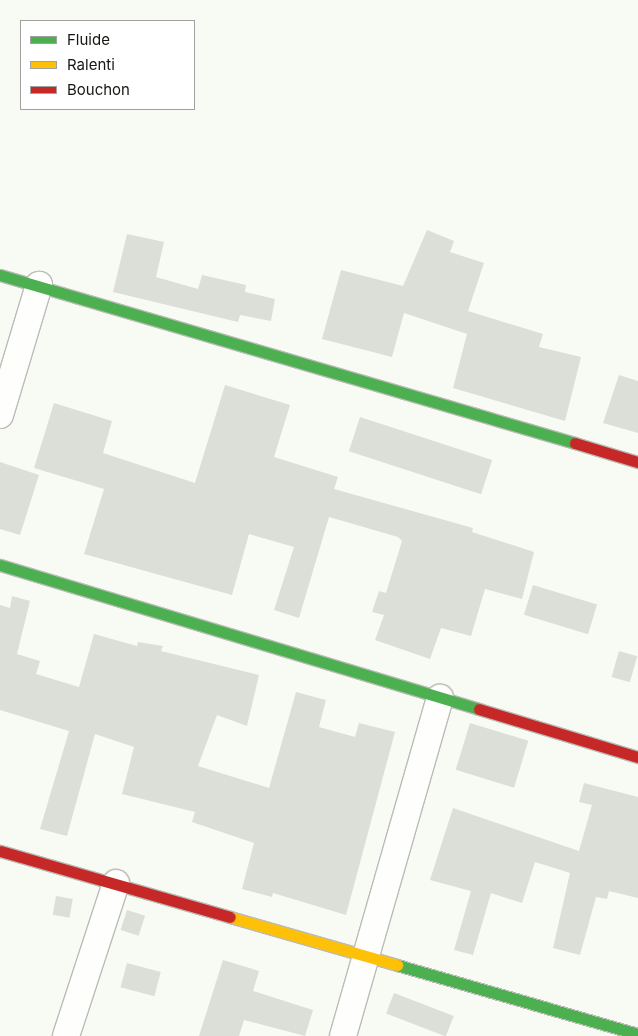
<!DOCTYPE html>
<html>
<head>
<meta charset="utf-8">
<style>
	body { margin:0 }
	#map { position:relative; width:638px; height:1036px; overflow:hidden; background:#f8fbf4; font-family:Inter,sans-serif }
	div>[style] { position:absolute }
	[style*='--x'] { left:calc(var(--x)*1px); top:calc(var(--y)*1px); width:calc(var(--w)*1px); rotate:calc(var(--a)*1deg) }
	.building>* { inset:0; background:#dcded8; transform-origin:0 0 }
	.roads { filter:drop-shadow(1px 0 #babcb7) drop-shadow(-1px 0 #babcb7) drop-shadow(0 1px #babcb7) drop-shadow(0 -1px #babcb7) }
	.street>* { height:26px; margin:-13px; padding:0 13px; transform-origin:13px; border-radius:13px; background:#fefefd }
	.fast>* { height:11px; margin:-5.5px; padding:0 5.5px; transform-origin:5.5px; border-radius:5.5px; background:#4caf50 }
	.slow>* { height:11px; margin:-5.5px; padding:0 5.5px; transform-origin:5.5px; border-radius:5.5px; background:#ffc107 }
	.jam>* { height:11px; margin:-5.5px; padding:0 5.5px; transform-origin:5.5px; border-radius:5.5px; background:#c62828 }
	span { translate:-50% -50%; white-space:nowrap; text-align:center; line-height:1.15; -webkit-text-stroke:4.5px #fff; paint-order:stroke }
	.legend { position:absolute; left:20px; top:20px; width:175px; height:90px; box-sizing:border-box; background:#fff; border:1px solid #a1a2a0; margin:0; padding:6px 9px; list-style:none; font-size:15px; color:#151712 }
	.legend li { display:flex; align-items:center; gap:10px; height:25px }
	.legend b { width:25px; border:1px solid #a1a2a0 }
</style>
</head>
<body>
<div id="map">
	<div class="building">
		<i style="clip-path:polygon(427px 230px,454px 241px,450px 252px,484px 263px,468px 311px,543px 334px,539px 347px,581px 357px,565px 421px,453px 388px,467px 334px,404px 313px,392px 357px,322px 339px,341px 270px,403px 286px)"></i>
		<i style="clip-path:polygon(127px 234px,164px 242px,156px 277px,198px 289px,202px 275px,246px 285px,245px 292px,275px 299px,271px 321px,240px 315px,238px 322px,113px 292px)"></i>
		<i style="clip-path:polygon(619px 375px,638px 381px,638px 433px,603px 423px)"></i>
		<i style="clip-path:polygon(225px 385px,290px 405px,274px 457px,338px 477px,334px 489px,473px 528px,472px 532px,534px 552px,522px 599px,485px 589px,471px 636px,441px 628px,430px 659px,375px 640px,384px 615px,372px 612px,379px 591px,386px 593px,402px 541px,398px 537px,329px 517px,299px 618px,274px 610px,294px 547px,249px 534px,232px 595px,84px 554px,104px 489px,34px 468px,54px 403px,112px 421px,103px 453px,195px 483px)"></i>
		<i style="left:360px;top:417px;width:139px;height:36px;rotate:18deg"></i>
		<i style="clip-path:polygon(0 462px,39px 475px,20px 535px,0 529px)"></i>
		<i style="left:533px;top:585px;width:67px;height:31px;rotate:17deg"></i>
		<i style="clip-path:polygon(12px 596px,30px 601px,17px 654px,40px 661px,36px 674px,79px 687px,94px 634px,137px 646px,138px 642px,163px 646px,161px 651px,259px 675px,247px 726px,217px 715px,198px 766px,269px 788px,296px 692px,326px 700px,319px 727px,355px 737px,359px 723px,395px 732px,346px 915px,273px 893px,272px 897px,242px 889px,254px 843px,192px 822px,195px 812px,122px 794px,134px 747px,95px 734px,67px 836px,40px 829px,69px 731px,0 710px,0 605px,10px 608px)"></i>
		<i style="left:619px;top:651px;width:19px;height:27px;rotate:16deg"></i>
		<i style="left:470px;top:723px;width:61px;height:49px;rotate:17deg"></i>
		<i style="clip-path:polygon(584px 783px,638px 797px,638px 898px,609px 891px,607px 899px,596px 897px,580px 955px,553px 948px,570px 873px,535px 862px,522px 903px,491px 893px,473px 955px,454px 950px,471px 891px,430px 880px,453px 808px,579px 851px,592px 805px,579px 802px)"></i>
		<i style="left:56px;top:896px;width:17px;height:19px;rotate:10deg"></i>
		<i style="left:127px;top:910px;width:19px;height:21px;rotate:18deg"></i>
		<i style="clip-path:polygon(223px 960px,259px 971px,253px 991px,313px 1010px,305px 1036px,244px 1020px,239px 1036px,199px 1036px)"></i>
		<i style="left:127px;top:963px;width:35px;height:25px;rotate:15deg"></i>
		<i style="left:394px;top:993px;width:64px;height:22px;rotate:21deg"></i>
	</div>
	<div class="roads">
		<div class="street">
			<i style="--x:0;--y:415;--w:136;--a:-73.3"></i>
			<i style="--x:66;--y:1036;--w:161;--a:-71.9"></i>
			<i style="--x:343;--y:1036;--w:352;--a:-74"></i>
		</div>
		<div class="fast">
			<i style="--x:0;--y:275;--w:599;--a:16.29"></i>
			<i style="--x:0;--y:565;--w:500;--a:16.73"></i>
			<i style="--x:397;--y:965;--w:251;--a:16"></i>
		</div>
		<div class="slow">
			<i style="--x:230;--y:917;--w:174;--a:16"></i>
		</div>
		<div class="jam">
			<i style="--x:575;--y:443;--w:66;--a:16.8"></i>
			<i style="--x:479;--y:709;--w:166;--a:16.8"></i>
			<i style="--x:0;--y:851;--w:239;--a:16"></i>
		</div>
	</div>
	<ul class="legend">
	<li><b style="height:6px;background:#4caf50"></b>Fluide</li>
	<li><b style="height:6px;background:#ffc107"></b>Ralenti</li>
	<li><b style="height:6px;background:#c62828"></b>Bouchon</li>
	</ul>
</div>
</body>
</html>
